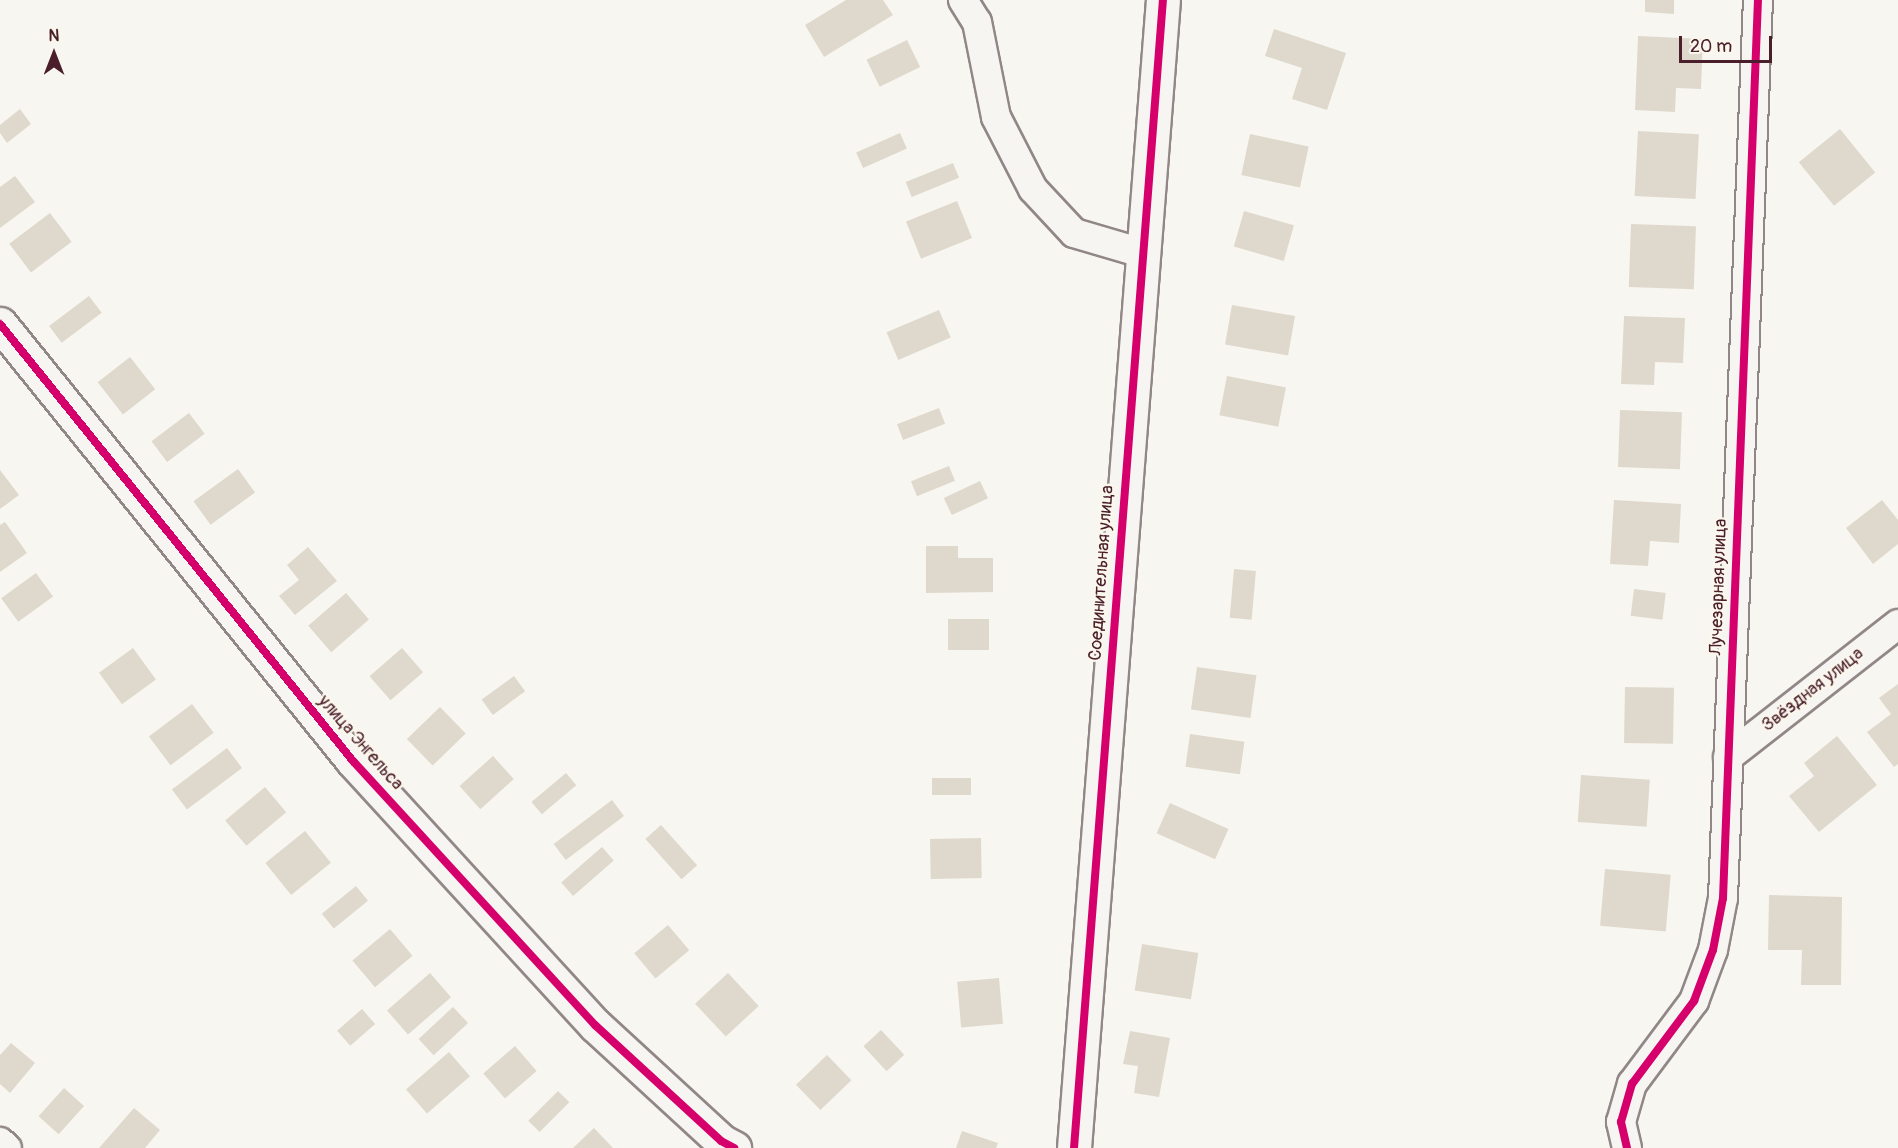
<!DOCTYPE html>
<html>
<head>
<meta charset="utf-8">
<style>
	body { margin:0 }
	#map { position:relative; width:1898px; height:1148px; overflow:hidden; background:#f8f6f0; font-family:Pangolin,sans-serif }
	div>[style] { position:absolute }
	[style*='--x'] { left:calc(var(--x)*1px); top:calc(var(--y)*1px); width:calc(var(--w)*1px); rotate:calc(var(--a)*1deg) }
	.building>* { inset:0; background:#dfd9cd; transform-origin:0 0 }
	.roads { filter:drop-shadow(2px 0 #918787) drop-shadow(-2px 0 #918787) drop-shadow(0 2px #918787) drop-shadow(0 -2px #918787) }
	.minor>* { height:28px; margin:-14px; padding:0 14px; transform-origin:14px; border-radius:14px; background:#f6f5f1 }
	.tertiary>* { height:33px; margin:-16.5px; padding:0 16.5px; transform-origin:16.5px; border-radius:16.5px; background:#f6f5f1 }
	.cycleway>* { height:8px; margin:-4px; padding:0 4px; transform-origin:4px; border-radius:4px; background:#d6006c }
	span { translate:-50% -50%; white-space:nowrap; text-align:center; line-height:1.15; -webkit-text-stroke:4.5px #fbf7ec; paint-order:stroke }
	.street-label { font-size:18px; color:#4a1f2b }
	.north { position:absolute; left:24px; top:24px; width:60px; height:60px; -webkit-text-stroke:4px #fbf7ec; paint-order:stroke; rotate:0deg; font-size:16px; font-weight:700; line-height:24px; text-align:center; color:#4a1f2b }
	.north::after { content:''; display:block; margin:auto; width:21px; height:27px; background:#4a1f2b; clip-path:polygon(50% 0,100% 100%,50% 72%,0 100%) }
	.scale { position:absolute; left:1679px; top:36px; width:93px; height:27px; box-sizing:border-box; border:3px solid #4a1f2b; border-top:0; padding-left:8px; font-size:18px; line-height:21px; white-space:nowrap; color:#4a1f2b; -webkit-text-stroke:4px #fbf7ec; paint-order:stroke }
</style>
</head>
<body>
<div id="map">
	<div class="building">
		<i style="clip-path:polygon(846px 0,883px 0,893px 15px,824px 57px,805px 25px)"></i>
		<i style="clip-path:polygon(1645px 0,1674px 0,1674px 14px,1645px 12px)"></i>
		<i style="clip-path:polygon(1274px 29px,1346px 53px,1327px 110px,1292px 99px,1302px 68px,1265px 56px)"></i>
		<i style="clip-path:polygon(1638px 36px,1703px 39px,1701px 89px,1676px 88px,1675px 112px,1635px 110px)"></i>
		<i style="left:907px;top:40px;width:30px;height:45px;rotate:64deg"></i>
		<i style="clip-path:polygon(20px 109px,31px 124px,7px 143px,0 133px,0 125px)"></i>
		<i style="left:1840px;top:129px;width:56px;height:53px;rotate:51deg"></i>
		<i style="left:1638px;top:131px;width:61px;height:65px;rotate:3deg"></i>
		<i style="left:900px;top:133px;width:17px;height:48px;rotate:66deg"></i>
		<i style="left:1250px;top:134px;width:60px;height:42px;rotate:12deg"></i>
		<i style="left:953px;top:163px;width:16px;height:51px;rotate:68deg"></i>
		<i style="clip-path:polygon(15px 176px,35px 202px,0 228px,0 187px)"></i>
		<i style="left:957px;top:201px;width:40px;height:55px;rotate:68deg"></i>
		<i style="left:1244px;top:211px;width:52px;height:37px;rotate:16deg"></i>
		<i style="left:50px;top:213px;width:36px;height:51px;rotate:53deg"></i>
		<i style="left:1631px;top:224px;width:65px;height:63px;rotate:2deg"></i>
		<i style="left:89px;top:296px;width:21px;height:50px;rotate:53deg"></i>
		<i style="left:1232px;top:305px;width:64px;height:40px;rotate:10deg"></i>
		<i style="left:939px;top:310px;width:30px;height:57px;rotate:67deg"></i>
		<i style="clip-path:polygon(1624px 316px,1685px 318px,1683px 363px,1655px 362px,1654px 385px,1621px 384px)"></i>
		<i style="left:130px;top:357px;width:41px;height:41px;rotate:52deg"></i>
		<i style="left:1227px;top:376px;width:60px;height:40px;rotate:11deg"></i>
		<i style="left:939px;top:408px;width:17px;height:45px;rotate:69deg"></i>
		<i style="left:1620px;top:410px;width:62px;height:57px;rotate:2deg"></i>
		<i style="left:189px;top:413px;width:26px;height:47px;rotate:53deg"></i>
		<i style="left:949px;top:466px;width:16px;height:41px;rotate:68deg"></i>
		<i style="left:238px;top:469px;width:29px;height:55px;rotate:54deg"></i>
		<i style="clip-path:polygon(0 470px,19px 495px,0 509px)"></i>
		<i style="left:980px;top:481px;width:19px;height:40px;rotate:65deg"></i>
		<i style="clip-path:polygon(1614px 500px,1681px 504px,1679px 543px,1650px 541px,1648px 566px,1610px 564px)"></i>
		<i style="clip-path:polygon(1882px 500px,1898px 520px,1898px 544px,1873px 564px,1846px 528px)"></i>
		<i style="clip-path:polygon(5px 522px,27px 553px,0 572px,0 525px)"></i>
		<i style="clip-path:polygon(926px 546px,958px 546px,958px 558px,993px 558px,993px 592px,926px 593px)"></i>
		<i style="clip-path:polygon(308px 547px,337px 581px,295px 615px,279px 596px,299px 580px,287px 565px)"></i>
		<i style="left:1234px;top:569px;width:22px;height:49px;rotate:5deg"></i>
		<i style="left:36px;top:573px;width:29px;height:43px;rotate:54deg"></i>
		<i style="left:1634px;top:589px;width:32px;height:27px;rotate:7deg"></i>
		<i style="left:346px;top:593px;width:35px;height:50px;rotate:49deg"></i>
		<i style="left:948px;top:619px;width:41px;height:31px"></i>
		<i style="left:133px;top:648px;width:39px;height:42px;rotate:54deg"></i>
		<i style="left:402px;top:648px;width:32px;height:43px;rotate:49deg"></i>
		<i style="left:1197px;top:667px;width:60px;height:43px;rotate:8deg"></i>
		<i style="left:514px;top:676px;width:19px;height:40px;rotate:54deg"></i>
		<i style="clip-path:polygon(1898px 684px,1898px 764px,1894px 767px,1867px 732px,1891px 714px,1879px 698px)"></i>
		<i style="left:1625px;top:687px;width:49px;height:56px;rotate:1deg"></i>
		<i style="left:192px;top:704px;width:36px;height:54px;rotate:53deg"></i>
		<i style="left:440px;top:707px;width:37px;height:46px;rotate:46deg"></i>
		<i style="left:1190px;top:734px;width:55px;height:33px;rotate:8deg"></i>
		<i style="clip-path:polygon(1837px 736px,1877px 785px,1819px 832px,1789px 796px,1814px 776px,1804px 763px)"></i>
		<i style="left:227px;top:748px;width:25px;height:69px;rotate:53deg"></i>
		<i style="left:493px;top:756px;width:31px;height:45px;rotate:48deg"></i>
		<i style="left:566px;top:773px;width:16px;height:45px;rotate:50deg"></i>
		<i style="left:1581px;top:775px;width:69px;height:47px;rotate:4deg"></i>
		<i style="left:932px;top:778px;width:39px;height:17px"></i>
		<i style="left:265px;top:787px;width:33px;height:52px;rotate:50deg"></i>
		<i style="left:612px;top:800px;width:20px;height:73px;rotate:53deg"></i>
		<i style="left:1170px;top:803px;width:64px;height:33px;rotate:24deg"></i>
		<i style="left:661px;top:825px;width:54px;height:21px;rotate:48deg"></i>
		<i style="left:305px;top:831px;width:41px;height:51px;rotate:51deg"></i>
		<i style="left:981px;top:838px;width:40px;height:51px;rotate:89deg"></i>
		<i style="left:602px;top:847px;width:18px;height:54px;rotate:49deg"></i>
		<i style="left:1605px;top:869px;width:66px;height:57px;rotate:5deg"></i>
		<i style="left:356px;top:886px;width:19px;height:44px;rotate:51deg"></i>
		<i style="clip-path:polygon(1769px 895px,1842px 897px,1841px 985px,1801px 985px,1802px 950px,1768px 950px)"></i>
		<i style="left:668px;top:925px;width:33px;height:44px;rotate:50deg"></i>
		<i style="left:390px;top:929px;width:35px;height:49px;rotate:50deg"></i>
		<i style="left:1142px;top:944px;width:57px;height:47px;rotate:9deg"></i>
		<i style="left:430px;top:973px;width:32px;height:57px;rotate:49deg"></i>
		<i style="left:728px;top:973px;width:45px;height:45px;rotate:47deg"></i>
		<i style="left:999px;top:978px;width:46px;height:42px;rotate:85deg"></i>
		<i style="left:453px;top:1007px;width:22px;height:47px;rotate:47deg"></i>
		<i style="left:362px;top:1009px;width:20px;height:33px;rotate:49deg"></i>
		<i style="left:881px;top:1030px;width:34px;height:24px;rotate:47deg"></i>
		<i style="clip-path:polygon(1130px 1031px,1170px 1038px,1159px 1097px,1134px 1093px,1138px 1066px,1123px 1064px)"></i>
		<i style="clip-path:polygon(11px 1043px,35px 1063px,10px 1093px,0 1084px,0 1055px)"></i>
		<i style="left:515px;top:1046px;width:33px;height:42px;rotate:49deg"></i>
		<i style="left:449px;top:1052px;width:32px;height:57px;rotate:49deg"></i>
		<i style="left:827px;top:1055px;width:35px;height:43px;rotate:46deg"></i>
		<i style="left:64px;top:1088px;width:27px;height:38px;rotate:42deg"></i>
		<i style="left:558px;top:1091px;width:16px;height:42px;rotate:45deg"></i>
		<i style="clip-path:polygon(134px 1108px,160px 1130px,145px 1148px,99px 1148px)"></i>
		<i style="clip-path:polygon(594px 1128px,613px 1148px,573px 1148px)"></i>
		<i style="clip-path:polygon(962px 1131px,998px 1143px,996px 1148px,956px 1148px)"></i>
	</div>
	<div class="roads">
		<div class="minor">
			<i style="--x:963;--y:0;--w:26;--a:58"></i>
			<i style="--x:977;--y:22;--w:97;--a:78.7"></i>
			<i style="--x:996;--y:117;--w:81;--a:62.8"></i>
			<i style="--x:1033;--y:189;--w:60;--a:47"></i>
			<i style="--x:1074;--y:233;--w:71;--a:16.4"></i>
			<i style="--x:1728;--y:757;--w:216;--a:-38"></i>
			<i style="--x:0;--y:1142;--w:9;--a:41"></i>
			<i style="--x:1627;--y:1148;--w:27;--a:-103"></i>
			<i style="--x:1621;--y:1122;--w:40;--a:-74"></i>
			<i style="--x:1632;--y:1084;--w:104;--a:-53.2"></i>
			<i style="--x:1694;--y:1001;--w:54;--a:-69.6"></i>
			<i style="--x:1713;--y:950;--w:53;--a:-79.1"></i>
			<i style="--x:1723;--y:898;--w:899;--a:-87.77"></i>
		</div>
		<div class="tertiary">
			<i style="--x:0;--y:324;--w:562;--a:51.07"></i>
			<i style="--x:353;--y:761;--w:358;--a:47.5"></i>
			<i style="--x:595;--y:1025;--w:171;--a:42.6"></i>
			<i style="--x:721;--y:1141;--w:15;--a:28"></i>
			<i style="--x:1074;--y:1148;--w:1151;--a:-85.57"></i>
		</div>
	</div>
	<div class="cycleway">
		<i style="--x:0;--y:324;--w:562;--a:51.07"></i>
		<i style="--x:353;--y:761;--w:358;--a:47.5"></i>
		<i style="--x:595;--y:1025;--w:171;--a:42.6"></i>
		<i style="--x:721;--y:1141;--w:15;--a:28"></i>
		<i style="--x:1074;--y:1148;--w:1151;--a:-85.57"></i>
		<i style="--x:1627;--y:1148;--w:27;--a:-103"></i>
		<i style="--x:1621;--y:1122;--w:40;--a:-74"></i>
		<i style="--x:1632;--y:1084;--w:104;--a:-53.2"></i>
		<i style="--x:1694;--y:1001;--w:54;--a:-69.6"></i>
		<i style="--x:1713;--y:950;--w:53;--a:-79.1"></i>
		<i style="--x:1723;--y:898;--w:899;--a:-87.77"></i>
	</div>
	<div class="street-label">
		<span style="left:1102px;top:573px;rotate:-86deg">Соединительная улица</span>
		<span style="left:1719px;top:587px;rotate:-88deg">Лучезарная улица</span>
		<span style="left:1813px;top:690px;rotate:-38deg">Звёздная улица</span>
		<span style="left:360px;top:743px;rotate:49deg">улица Энгельса</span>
	</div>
	<div class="north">N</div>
	<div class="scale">20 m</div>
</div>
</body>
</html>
